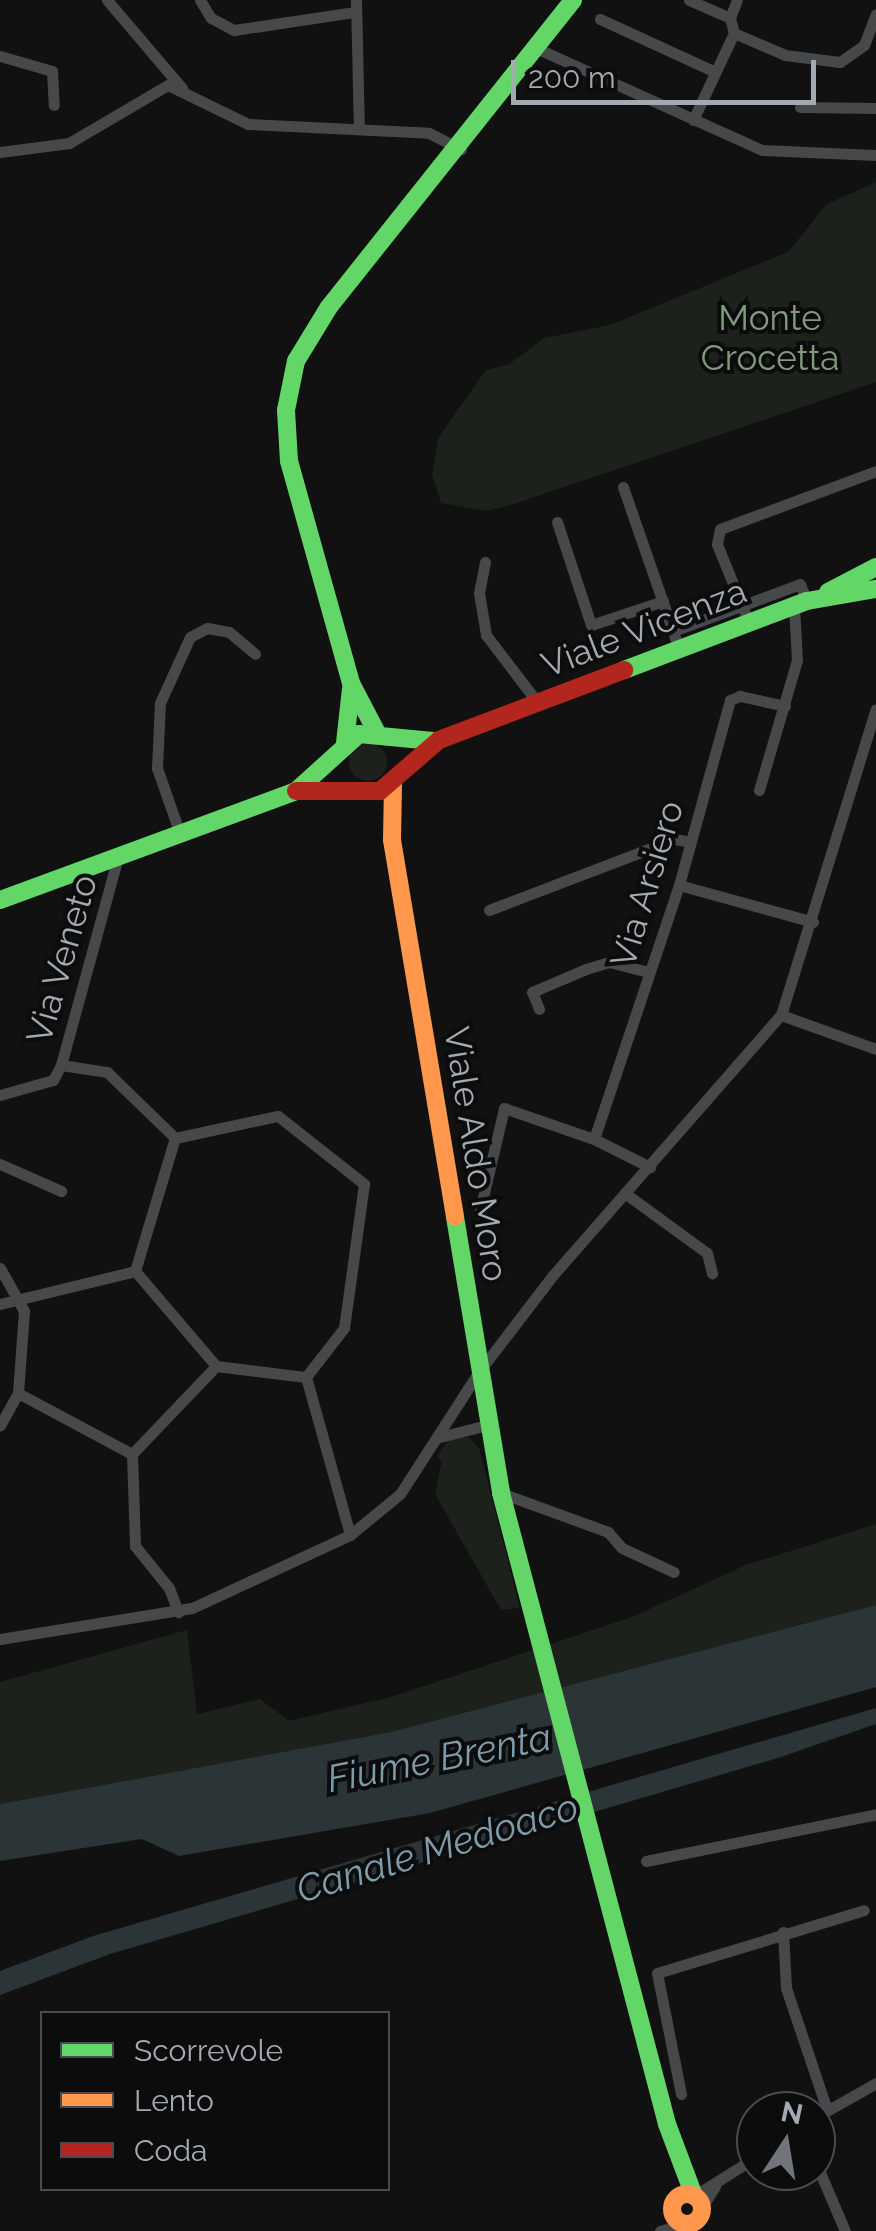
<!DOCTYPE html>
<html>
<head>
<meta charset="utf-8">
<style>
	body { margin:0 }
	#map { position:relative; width:876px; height:2231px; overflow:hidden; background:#111112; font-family:Raleway,sans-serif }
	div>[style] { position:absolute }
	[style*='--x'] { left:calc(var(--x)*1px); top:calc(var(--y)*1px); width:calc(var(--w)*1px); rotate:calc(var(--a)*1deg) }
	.green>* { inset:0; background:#1c211c }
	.round { border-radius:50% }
	.water>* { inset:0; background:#2b3437 }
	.street>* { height:11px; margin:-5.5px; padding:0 5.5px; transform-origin:5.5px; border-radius:5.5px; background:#46484a }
	.fast>* { height:18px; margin:-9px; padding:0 9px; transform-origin:9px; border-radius:9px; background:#63d668 }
	.slow>* { height:18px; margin:-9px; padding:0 9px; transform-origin:9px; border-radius:9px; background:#ff974d }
	.slow>.ring { margin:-9px; padding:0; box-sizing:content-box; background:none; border:18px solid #ff974d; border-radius:50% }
	.jam>* { height:18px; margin:-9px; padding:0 9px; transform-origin:9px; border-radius:9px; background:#b3261e }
	span { translate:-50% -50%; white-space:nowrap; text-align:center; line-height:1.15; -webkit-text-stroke:8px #0c0c0d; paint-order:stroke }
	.park-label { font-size:35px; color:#809a7d }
	.street-label { font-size:35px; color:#a4aab1 }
	.water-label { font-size:38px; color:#7e9ba9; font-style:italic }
	.legend { position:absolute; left:40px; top:2011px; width:350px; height:180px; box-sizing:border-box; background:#0c0c0d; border:2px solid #494b4f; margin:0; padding:12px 18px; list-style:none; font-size:30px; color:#a4aab1 }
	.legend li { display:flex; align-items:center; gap:20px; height:50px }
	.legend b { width:50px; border:2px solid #494b4f }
	.north { position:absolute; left:736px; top:2091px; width:100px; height:100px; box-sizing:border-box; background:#0c0c0d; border:2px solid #494b4f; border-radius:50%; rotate:12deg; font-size:28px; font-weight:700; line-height:40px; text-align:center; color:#a4aab1 }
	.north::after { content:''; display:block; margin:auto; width:35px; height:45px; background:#717479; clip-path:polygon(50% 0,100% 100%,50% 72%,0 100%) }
	.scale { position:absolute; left:511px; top:60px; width:305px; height:45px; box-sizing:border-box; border:5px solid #a4aab1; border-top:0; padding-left:12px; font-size:30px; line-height:35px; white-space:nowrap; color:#a4aab1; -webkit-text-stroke:8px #0c0c0d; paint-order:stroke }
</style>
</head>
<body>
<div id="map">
	<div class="green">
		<i style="clip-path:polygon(876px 182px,876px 382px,511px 505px,486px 511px,441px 503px,432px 474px,438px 438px,486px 370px,508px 365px,544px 338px,610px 325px,788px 252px,827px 204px)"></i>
		<i class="round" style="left:349px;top:743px;width:38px;height:38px"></i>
		<i style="clip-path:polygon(468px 1437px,479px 1448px,520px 1608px,501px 1610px,435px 1494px,442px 1461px,437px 1456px,449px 1440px)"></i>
		<i style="clip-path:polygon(876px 1524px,876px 1605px,391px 1732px,0 1804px,0 1682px,187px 1630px,197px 1714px,260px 1699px,289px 1721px,391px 1697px,632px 1617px,746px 1565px)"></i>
	</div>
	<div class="water">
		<i style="clip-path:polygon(876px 1605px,876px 1687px,430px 1813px,179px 1856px,142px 1839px,0 1861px,0 1804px,391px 1732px)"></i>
		<i style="clip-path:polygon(876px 1708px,876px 1724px,778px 1758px,110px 1954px,0 1995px,0 1971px,93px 1936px)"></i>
	</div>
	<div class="street">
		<i style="--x:107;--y:0;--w:116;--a:49.6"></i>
		<i style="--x:200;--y:0;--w:21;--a:59"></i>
		<i style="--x:211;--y:18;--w:26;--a:28"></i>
		<i style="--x:234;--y:30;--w:121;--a:-8.5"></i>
		<i style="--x:356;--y:0;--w:129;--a:88.7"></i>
		<i style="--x:689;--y:0;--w:45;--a:23.7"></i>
		<i style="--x:730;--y:18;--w:19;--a:-69"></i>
		<i style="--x:600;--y:19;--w:127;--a:24.7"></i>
		<i style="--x:734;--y:33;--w:56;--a:23.3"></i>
		<i style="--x:785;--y:55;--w:55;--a:7.3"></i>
		<i style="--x:840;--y:62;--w:29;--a:-35"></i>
		<i style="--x:864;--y:45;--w:33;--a:-69"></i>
		<i style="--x:536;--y:48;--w:248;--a:24.3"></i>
		<i style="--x:762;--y:150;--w:114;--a:2.5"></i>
		<i style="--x:0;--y:56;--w:54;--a:16.1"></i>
		<i style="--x:52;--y:71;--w:34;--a:87"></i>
		<i style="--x:800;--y:107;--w:76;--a:0.8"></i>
		<i style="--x:693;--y:120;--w:96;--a:-64.8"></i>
		<i style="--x:734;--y:33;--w:16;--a:-105"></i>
		<i style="--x:0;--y:152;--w:70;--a:-7.4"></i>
		<i style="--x:69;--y:143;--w:115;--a:-30.4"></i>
		<i style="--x:168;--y:85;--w:89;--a:26"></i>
		<i style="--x:248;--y:124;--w:181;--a:2.8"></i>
		<i style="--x:429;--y:133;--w:36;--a:27"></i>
		<i style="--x:623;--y:487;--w:171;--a:70.9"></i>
		<i style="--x:557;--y:522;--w:108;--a:71.7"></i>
		<i style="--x:591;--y:625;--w:76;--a:-18.4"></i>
		<i style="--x:485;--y:562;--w:32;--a:101"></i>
		<i style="--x:479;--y:593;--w:43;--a:80.5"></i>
		<i style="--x:486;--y:635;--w:86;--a:52.6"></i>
		<i style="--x:749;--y:623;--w:85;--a:-112.1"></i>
		<i style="--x:717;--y:544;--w:15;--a:-79"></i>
		<i style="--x:720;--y:529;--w:166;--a:-20.4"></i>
		<i style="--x:673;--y:631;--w:135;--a:-20.3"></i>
		<i style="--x:800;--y:584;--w:18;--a:68"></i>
		<i style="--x:759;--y:790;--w:135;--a:-73.7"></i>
		<i style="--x:797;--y:660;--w:54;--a:-93.2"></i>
		<i style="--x:180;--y:834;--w:70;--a:-109.2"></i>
		<i style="--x:157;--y:768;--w:65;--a:-87.4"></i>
		<i style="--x:160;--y:703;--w:72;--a:-65.6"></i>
		<i style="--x:190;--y:637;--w:19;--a:-28"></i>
		<i style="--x:207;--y:628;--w:22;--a:10"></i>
		<i style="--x:229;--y:632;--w:34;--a:40"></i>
		<i style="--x:679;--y:885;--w:139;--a:15.4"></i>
		<i style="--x:489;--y:910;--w:199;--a:-20.9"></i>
		<i style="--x:675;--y:839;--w:16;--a:11"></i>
		<i style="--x:539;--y:1009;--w:18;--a:-112"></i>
		<i style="--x:532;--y:992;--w:59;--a:-23.1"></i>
		<i style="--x:586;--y:969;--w:24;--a:-17"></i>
		<i style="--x:609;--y:962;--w:40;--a:14.4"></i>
		<i style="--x:781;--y:1015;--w:101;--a:19.7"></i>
		<i style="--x:61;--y:1065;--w:47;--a:8.7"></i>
		<i style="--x:107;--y:1072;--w:95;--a:44.1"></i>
		<i style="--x:175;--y:1138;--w:105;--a:-12.1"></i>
		<i style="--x:278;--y:1116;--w:110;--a:38.3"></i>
		<i style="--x:364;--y:1184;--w:145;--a:97.9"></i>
		<i style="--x:344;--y:1328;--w:62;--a:127.8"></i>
		<i style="--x:0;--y:1095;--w:55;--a:-15.8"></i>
		<i style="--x:53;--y:1080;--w:17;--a:-62"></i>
		<i style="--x:61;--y:1065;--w:217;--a:-74.7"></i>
		<i style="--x:594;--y:1139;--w:268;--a:-71.5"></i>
		<i style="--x:679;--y:885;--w:192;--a:-74.6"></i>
		<i style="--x:730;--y:700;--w:11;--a:-22"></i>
		<i style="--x:740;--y:696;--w:46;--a:12.5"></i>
		<i style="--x:0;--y:1164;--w:67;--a:23.9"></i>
		<i style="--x:626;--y:1194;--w:100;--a:36.1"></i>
		<i style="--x:707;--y:1253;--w:21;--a:76"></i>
		<i style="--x:479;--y:1214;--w:109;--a:-76.7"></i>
		<i style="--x:504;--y:1108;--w:95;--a:19"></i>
		<i style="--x:594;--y:1139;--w:63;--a:26.6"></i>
		<i style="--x:0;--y:1268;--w:49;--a:60.8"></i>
		<i style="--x:24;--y:1311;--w:82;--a:94.2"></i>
		<i style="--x:18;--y:1393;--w:37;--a:119"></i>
		<i style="--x:135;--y:1271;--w:125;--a:49.5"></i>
		<i style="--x:216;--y:1366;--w:91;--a:7"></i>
		<i style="--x:135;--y:1271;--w:139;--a:-73.3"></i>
		<i style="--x:0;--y:1304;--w:139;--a:-13.7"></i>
		<i style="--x:306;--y:1377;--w:164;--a:74.4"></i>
		<i style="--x:18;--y:1393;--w:129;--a:28.2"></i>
		<i style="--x:440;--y:1437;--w:49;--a:-14.3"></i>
		<i style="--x:132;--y:1454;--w:92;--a:88.1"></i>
		<i style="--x:135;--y:1546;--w:54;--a:51"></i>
		<i style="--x:169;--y:1588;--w:26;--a:69"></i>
		<i style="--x:132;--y:1454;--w:122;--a:-46.3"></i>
		<i style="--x:501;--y:1493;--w:114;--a:20"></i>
		<i style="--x:608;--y:1532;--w:21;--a:49"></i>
		<i style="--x:622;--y:1548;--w:57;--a:24.8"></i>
		<i style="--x:0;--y:1639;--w:194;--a:-9.2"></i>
		<i style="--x:192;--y:1608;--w:174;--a:-24.8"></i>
		<i style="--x:350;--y:1535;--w:65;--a:-39.4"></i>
		<i style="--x:400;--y:1494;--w:144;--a:-57.2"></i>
		<i style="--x:478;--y:1373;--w:123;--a:-52.6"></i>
		<i style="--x:553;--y:1275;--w:346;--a:-48.8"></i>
		<i style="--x:781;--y:1015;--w:320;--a:-72.8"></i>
		<i style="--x:646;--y:1861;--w:235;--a:-11.5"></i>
		<i style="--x:783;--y:1932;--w:56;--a:86.9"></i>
		<i style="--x:786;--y:1988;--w:129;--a:71.4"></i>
		<i style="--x:681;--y:2094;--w:123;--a:-101.2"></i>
		<i style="--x:657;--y:1973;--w:216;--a:-16.9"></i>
		<i style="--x:816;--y:2117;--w:69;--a:-29.5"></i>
		<i style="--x:816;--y:2163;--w:74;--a:66.9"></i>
		<i style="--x:694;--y:2196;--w:73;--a:-32.2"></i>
		<i style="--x:702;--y:2207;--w:25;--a:-58"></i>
		<i style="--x:660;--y:2231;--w:26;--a:-16"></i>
	</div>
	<div class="fast">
		<i style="--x:828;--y:592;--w:54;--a:-27.5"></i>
		<i style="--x:624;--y:670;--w:196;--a:-20.7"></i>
		<i style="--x:807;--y:601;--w:70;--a:-9.9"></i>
		<i style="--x:377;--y:733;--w:56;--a:-117.5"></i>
		<i style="--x:351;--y:683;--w:230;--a:-105.6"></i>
		<i style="--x:289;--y:461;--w:51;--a:-93.4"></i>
		<i style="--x:286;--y:410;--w:50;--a:-78.5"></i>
		<i style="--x:296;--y:361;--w:63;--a:-58.6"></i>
		<i style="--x:329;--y:307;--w:392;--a:-51.5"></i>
		<i style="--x:345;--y:743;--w:54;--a:-83.7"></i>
		<i style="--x:0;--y:900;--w:315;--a:-20.2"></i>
		<i style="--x:296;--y:791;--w:85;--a:-42.1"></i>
		<i style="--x:359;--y:734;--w:74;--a:5.4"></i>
		<i style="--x:455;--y:1217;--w:280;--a:80.5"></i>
		<i style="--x:501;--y:1493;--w:652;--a:75.26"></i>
		<i style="--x:667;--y:2124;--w:77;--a:69.4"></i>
	</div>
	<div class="slow">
		<i style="--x:393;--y:783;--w:57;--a:91"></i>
		<i style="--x:392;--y:840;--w:382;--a:80.5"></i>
		<i class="ring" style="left:672px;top:2194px;width:12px;height:12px"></i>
	</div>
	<div class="jam">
		<i style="--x:296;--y:791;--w:84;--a:0"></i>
		<i style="--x:380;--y:791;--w:78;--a:-40.8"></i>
		<i style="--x:439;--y:740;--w:198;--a:-20.7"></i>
	</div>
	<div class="park-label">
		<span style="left:770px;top:338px">Monte<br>Crocetta</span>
	</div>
	<div class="street-label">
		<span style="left:644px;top:628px;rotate:-21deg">Viale Vicenza</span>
		<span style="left:647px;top:884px;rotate:-73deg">Via Arsiero</span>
		<span style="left:62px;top:959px;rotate:-74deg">Via Veneto</span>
		<span style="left:476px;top:1154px;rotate:81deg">Viale Aldo Moro</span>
	</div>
	<div class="water-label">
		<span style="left:439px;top:1758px;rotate:-11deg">Fiume Brenta</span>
		<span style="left:437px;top:1848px;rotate:-17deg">Canale Medoaco</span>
	</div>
	<ul class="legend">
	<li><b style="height:12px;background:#63d668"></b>Scorrevole</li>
	<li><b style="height:12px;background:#ff974d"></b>Lento</li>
	<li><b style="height:12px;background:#b3261e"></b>Coda</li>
	</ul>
	<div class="north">N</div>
	<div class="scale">200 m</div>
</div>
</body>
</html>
